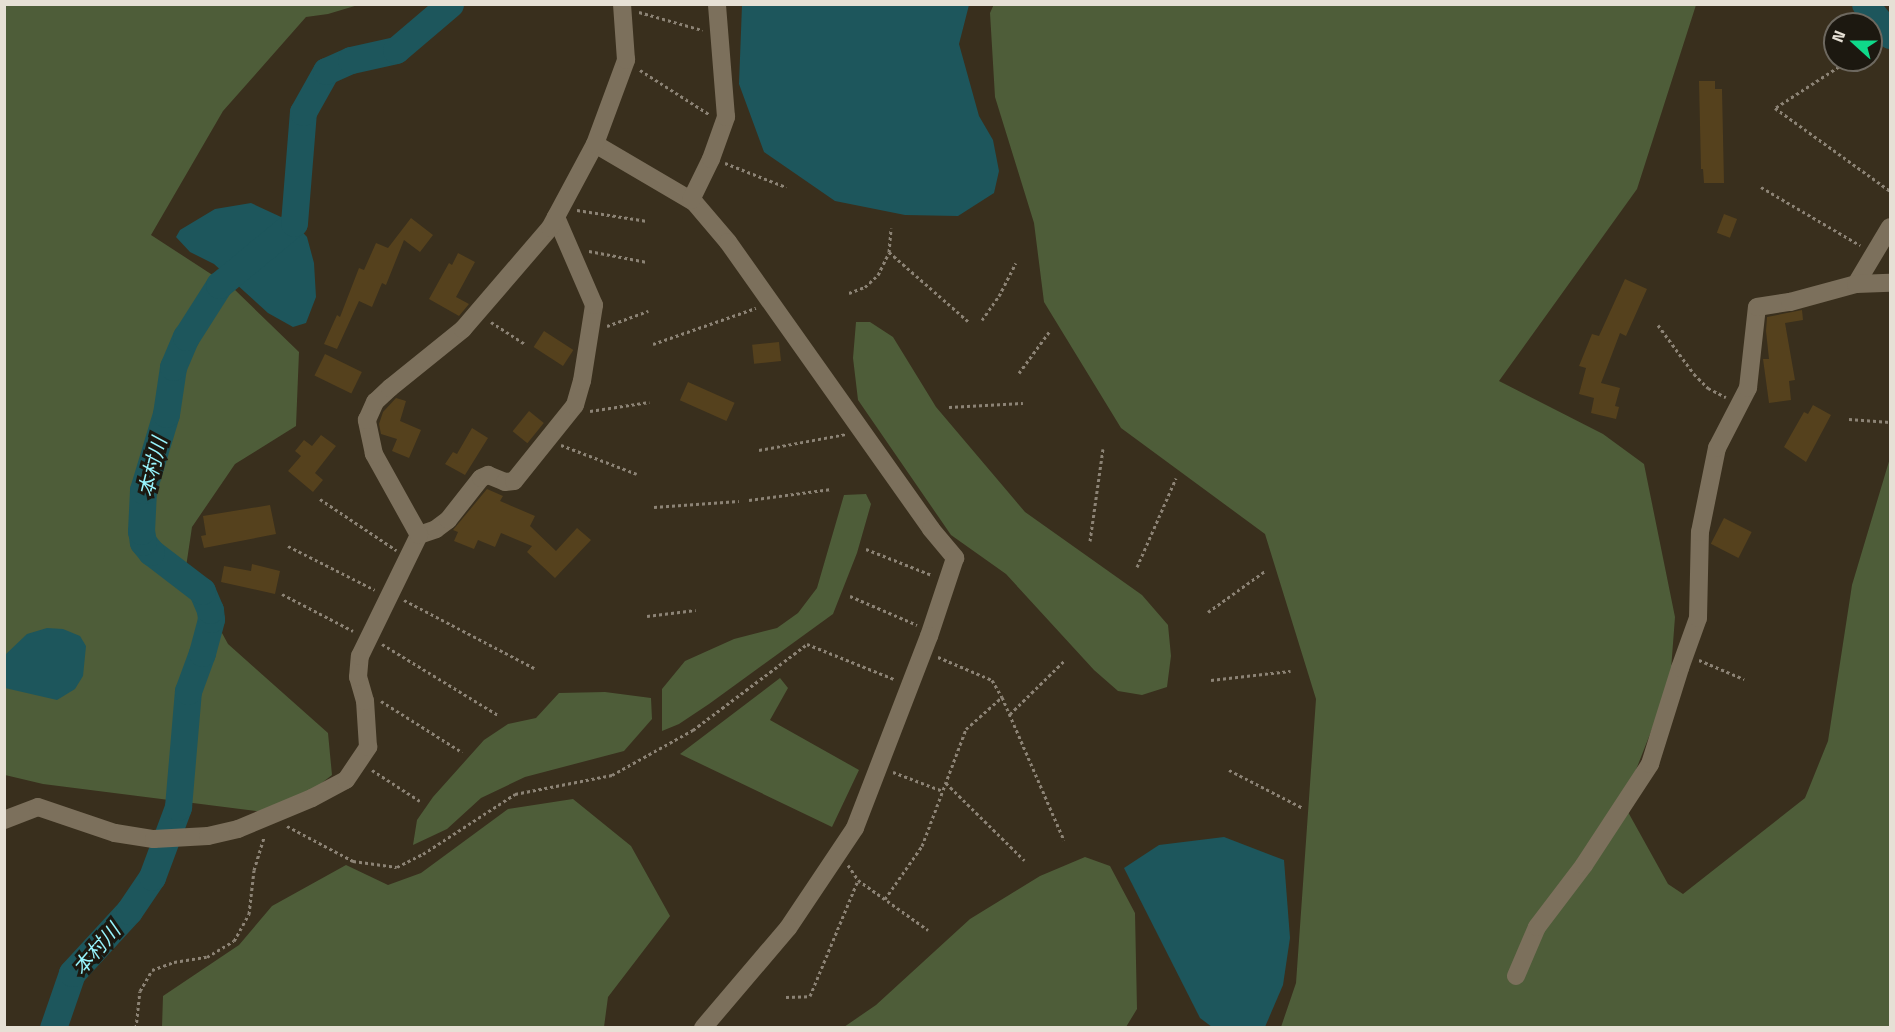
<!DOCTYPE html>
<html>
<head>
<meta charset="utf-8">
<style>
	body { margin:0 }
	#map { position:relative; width:1895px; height:1032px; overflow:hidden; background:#392f1d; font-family:"Titillium Web","Noto Sans JP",sans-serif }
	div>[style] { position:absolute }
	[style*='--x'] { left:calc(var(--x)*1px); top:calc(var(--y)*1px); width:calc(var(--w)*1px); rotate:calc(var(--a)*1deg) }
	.forest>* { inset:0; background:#4e5d39 }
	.water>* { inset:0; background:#1d565c }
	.river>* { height:27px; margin:-13.5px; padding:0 13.5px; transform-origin:13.5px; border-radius:13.5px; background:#1d565c }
	.building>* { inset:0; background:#55411d; transform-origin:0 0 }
	.path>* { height:3px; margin-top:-1.5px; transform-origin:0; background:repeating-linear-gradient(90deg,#8c8375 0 3px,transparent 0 6px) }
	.minor>* { height:18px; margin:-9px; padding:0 9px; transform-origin:9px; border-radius:9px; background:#7c705c }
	span { translate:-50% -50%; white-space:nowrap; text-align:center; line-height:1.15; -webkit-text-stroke:6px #1c1810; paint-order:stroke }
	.water-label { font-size:20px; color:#98f4fd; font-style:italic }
	.frame { position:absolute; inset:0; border:6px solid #e6e0d5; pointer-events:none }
	.north { position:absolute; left:1823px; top:12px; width:60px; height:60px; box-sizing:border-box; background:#1c1810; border:2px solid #6d685f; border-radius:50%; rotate:291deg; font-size:16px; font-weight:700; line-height:24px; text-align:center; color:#e6e0d5 }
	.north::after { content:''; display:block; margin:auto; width:21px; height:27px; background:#0fd98a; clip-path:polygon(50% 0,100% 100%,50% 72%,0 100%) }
</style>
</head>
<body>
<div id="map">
	<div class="forest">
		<i style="clip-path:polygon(994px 4px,1696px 5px,1637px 189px,1499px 381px,1603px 434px,1644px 464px,1675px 617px,1670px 683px,1623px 803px,1668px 884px,1683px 894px,1805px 798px,1828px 741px,1852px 585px,1890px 458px,1890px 1027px,1281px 1027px,1296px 983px,1316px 699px,1265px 534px,1121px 428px,1044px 302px,1034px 223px,995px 97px,990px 13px)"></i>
		<i style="clip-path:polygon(5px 5px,358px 5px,328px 14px,306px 17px,223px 111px,151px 235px,234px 289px,299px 352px,296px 426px,235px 464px,192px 527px,186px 567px,228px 644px,328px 733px,332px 775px,309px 793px,264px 812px,43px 784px,5px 775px)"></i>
		<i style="clip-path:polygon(856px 322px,870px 322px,893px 337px,936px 407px,1025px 512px,1142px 595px,1168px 625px,1171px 656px,1167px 687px,1142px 695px,1118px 691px,1094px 670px,1006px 574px,951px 535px,858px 400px,853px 358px)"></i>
		<i style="clip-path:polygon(866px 494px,871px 504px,857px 553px,833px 614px,709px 704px,679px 724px,662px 731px,662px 689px,685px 661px,734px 639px,777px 628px,798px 613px,817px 588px,844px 495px)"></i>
		<i style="clip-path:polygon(780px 678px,788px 688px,770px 720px,859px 770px,832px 827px,680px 754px)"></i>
		<i style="clip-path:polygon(605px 692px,651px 698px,652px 719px,624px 751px,525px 777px,481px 798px,447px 829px,413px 845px,417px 820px,433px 797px,484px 740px,508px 724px,536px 718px,559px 693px)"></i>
		<i style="clip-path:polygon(573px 799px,631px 846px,670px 916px,608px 997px,604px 1027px,162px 1027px,163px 996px,239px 945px,272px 906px,346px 865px,388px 885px,421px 873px,508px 809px)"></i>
		<i style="clip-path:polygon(1085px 857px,1110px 866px,1135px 913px,1137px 1009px,1126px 1027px,844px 1027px,876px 1005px,970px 919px,1040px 876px)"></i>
	</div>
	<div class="water">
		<i style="clip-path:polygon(742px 5px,969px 5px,959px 44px,979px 116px,993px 140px,999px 171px,994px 193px,958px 216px,905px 215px,835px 201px,764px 152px,739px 84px)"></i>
		<i style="clip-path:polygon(251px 203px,294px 223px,307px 237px,314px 263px,316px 297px,306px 323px,293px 327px,268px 313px,214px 264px,190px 252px,176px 237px,180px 230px,215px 209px)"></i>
		<i style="clip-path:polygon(47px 628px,63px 629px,80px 636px,86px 646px,83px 676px,75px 689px,57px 700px,5px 688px,5px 655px,27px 634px)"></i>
		<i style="clip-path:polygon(1224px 837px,1284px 860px,1290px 938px,1283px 985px,1265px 1027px,1212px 1027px,1200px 1018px,1124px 868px,1159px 845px)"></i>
	</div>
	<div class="river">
		<i style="--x:1865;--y:4;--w:40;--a:51"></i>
		<i style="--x:53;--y:1028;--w:58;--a:-70.9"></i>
		<i style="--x:72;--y:973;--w:84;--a:-47.4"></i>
		<i style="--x:129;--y:911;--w:41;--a:-55.9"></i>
		<i style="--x:152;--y:877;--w:75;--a:-69.6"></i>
		<i style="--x:178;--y:807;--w:116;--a:-85.1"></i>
		<i style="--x:188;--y:691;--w:40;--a:-69.8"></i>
		<i style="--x:202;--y:653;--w:35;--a:-75"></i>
		<i style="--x:211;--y:619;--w:9;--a:-96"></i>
		<i style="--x:210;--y:610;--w:21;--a:-113"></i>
		<i style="--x:202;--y:591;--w:64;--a:-142.6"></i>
		<i style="--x:151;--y:552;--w:13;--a:-129"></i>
		<i style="--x:143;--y:542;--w:11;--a:-100"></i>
		<i style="--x:141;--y:531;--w:41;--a:-87.2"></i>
		<i style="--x:143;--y:490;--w:79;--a:-73.2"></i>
		<i style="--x:166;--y:414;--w:48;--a:-81.5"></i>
		<i style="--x:173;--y:367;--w:33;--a:-67"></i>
		<i style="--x:186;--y:337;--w:62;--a:-57.6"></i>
		<i style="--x:219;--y:285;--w:97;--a:-39.6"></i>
		<i style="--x:294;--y:223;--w:111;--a:-85.4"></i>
		<i style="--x:303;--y:112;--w:47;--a:-60.7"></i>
		<i style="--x:326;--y:71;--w:27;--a:-24"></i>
		<i style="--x:351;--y:60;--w:46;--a:-12.5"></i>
		<i style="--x:396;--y:50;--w:71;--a:-40.4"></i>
	</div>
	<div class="building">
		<i style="clip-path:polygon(1699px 81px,1715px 81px,1715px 89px,1722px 89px,1724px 183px,1704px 183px,1703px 169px,1701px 169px)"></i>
		<i style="left:1724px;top:214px;width:14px;height:20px;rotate:21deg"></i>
		<i style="clip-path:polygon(411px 218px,433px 235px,420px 252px,404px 240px,386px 285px,382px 283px,372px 307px,359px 301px,337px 349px,324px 344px,337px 315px,340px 317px,359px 268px,364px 270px,376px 243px,388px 248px)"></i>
		<i style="clip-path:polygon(458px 253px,475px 262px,456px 297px,469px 304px,459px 316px,429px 299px,449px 263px,452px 265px)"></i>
		<i style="clip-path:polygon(1625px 279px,1647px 289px,1626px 336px,1620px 333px,1601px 383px,1620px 388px,1615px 406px,1619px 407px,1616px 419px,1591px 413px,1594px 398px,1579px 394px,1586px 368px,1579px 366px,1592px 334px,1599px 336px)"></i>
		<i style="clip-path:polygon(1802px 310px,1803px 320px,1785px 323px,1795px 380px,1789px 381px,1791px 400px,1769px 403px,1763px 359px,1769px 359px,1766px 331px,1767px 317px)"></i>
		<i style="left:544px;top:331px;width:35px;height:19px;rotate:33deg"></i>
		<i style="left:779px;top:342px;width:19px;height:27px;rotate:84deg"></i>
		<i style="left:325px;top:354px;width:41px;height:24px;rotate:26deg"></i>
		<i style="left:688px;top:382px;width:51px;height:20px;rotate:24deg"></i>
		<i style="clip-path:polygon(396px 398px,406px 401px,400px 421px,421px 430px,409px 458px,392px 451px,397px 439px,381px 434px,379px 424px,383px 412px)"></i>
		<i style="clip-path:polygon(1813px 405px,1831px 415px,1806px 462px,1784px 447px,1804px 412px,1808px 414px)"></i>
		<i style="left:529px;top:411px;width:19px;height:26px;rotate:39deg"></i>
		<i style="clip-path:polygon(472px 428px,488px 438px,465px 475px,445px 464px,453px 452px,457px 454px)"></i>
		<i style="clip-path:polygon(321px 435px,336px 446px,315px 473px,323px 480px,313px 492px,288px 471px,301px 456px,295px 451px,304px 440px,312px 446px)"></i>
		<i style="clip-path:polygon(487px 489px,503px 496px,500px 501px,535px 516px,530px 526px,556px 551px,577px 528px,591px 540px,555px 578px,527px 552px,532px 546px,501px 533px,495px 547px,478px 540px,474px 549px,454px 541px,458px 532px,453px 530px)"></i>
		<i style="clip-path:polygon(270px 505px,276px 534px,204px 548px,201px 536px,206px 535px,203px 516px)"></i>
		<i style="left:1724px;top:518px;width:31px;height:29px;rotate:27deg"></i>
		<i style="clip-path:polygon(252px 564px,280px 571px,275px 594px,221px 582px,224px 566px,251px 571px)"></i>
	</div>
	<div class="path">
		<i style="--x:639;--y:12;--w:66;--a:15.9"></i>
		<i style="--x:1849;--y:60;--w:88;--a:147"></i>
		<i style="--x:1775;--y:108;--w:142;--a:35.8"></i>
		<i style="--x:640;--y:70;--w:83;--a:32.7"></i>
		<i style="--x:725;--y:163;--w:66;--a:21.5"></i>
		<i style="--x:1761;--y:187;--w:115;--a:30.4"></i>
		<i style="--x:577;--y:210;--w:71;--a:8.9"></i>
		<i style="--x:589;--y:251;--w:59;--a:10.7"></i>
		<i style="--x:889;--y:252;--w:106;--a:41.2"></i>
		<i style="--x:849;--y:293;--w:17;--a:-21"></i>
		<i style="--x:865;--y:287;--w:18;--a:-43"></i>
		<i style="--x:878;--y:275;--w:25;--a:-64"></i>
		<i style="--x:889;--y:252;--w:24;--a:-85"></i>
		<i style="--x:982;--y:320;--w:29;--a:-55"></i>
		<i style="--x:999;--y:296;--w:37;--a:-63"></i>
		<i style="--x:491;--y:322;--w:40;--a:32.9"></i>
		<i style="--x:1658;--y:325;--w:61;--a:53.7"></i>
		<i style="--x:1694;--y:374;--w:20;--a:45"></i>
		<i style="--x:1708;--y:388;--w:20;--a:27"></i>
		<i style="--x:607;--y:326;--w:44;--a:-20.1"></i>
		<i style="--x:653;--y:344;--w:109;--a:-19.3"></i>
		<i style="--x:1019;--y:373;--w:51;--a:-53.8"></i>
		<i style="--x:949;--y:407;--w:74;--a:-3.1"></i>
		<i style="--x:590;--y:411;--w:60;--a:-8.7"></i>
		<i style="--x:1849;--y:419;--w:41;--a:4.2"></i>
		<i style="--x:561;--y:445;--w:81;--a:20.9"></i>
		<i style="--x:759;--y:450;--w:88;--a:-10.4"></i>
		<i style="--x:320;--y:499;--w:92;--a:33.9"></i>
		<i style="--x:749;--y:500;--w:83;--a:-7.6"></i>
		<i style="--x:654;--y:507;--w:85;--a:-4"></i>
		<i style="--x:1090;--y:541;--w:93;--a:-82"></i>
		<i style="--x:288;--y:546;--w:97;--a:26.8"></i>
		<i style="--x:866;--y:549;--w:71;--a:21.5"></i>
		<i style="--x:1137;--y:567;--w:97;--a:-66.3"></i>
		<i style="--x:282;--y:594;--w:80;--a:27.5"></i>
		<i style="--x:850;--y:596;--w:73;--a:23.4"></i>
		<i style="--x:404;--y:600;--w:147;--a:27.6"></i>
		<i style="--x:1208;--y:612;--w:70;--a:-35.7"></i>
		<i style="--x:647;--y:616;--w:49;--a:-7"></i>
		<i style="--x:382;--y:644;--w:136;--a:31.5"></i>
		<i style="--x:938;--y:657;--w:59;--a:23.1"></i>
		<i style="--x:992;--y:680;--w:20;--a:60"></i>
		<i style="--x:1002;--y:697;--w:156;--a:66.6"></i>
		<i style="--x:1699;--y:660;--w:49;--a:22.9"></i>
		<i style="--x:1211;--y:680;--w:80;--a:-6.5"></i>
		<i style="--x:381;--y:701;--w:96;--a:32.2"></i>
		<i style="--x:1010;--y:714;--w:76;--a:-44.5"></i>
		<i style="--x:372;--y:770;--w:57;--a:32.9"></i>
		<i style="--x:1229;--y:770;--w:83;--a:27.2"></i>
		<i style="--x:893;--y:772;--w:53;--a:20.8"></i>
		<i style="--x:946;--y:783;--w:110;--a:44.6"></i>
		<i style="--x:287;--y:826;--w:75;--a:27.9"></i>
		<i style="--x:353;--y:861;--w:44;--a:7.8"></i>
		<i style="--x:397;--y:867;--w:29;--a:-27"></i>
		<i style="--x:423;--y:854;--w:110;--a:-33.1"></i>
		<i style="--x:515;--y:794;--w:99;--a:-11.1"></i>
		<i style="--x:612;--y:775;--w:93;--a:-29.1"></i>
		<i style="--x:693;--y:730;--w:143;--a:-37"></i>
		<i style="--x:807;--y:644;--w:94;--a:21.9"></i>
		<i style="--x:848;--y:865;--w:18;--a:56"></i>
		<i style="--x:858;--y:880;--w:86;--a:35.5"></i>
		<i style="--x:885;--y:899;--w:65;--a:-55.1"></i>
		<i style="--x:922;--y:846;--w:125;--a:-69.4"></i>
		<i style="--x:966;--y:729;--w:48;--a:-41.6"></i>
		<i style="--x:786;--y:997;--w:24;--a:-2"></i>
		<i style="--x:810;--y:996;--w:126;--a:-67.5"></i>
		<i style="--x:136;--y:1028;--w:37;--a:-84"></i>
		<i style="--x:140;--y:991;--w:24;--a:-60"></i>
		<i style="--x:152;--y:970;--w:23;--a:-20"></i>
		<i style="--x:174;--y:962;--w:33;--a:-9"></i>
		<i style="--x:207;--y:957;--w:31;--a:-31"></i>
		<i style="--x:234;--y:941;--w:31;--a:-61"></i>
		<i style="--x:249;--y:914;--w:44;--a:-83.5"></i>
		<i style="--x:254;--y:870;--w:34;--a:-73"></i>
	</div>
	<div class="minor">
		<i style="--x:595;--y:144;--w:115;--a:30.4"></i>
		<i style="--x:694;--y:202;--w:52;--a:49.6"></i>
		<i style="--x:728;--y:242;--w:352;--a:54.7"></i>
		<i style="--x:931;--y:529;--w:38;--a:50"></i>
		<i style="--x:955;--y:558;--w:82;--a:108.4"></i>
		<i style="--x:929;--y:636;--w:206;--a:111.1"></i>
		<i style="--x:855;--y:828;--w:120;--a:123.8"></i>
		<i style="--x:788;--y:928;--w:131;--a:130.4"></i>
		<i style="--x:691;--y:200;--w:46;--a:-64"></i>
		<i style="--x:711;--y:159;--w:45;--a:-70.3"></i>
		<i style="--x:726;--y:117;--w:113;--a:-94.6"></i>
		<i style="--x:1856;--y:284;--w:66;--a:-59.2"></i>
		<i style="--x:419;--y:535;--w:18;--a:-19"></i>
		<i style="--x:436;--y:529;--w:15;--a:-37"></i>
		<i style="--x:448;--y:520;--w:53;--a:-51.8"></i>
		<i style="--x:481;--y:478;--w:8;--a:-23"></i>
		<i style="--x:488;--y:475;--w:18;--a:22"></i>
		<i style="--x:505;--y:482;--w:9;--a:-6"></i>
		<i style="--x:514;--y:481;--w:97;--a:-51.2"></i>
		<i style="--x:575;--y:405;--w:25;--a:-74"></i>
		<i style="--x:582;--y:381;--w:77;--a:-81"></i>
		<i style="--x:594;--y:305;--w:96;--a:-113.4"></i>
		<i style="--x:4;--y:820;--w:36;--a:-21"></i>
		<i style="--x:38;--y:807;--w:81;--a:18.7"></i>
		<i style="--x:115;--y:833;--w:39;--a:9"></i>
		<i style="--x:154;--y:839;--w:54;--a:-3.2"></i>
		<i style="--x:208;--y:836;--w:31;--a:-13"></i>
		<i style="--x:238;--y:829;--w:80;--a:-22.7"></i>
		<i style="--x:312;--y:798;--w:38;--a:-28"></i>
		<i style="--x:346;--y:780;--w:40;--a:-56"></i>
		<i style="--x:368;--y:747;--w:46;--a:-93.7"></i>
		<i style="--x:365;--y:701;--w:25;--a:-106"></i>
		<i style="--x:358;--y:677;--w:21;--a:-85"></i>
		<i style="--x:360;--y:656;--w:135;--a:-64"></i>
		<i style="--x:419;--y:535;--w:93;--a:-119.1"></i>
		<i style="--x:374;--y:454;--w:35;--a:-102"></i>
		<i style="--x:367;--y:420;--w:20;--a:-66"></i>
		<i style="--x:375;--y:402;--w:21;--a:-43"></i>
		<i style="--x:390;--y:388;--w:94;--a:-38.9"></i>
		<i style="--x:463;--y:329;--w:133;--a:-49.3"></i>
		<i style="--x:550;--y:228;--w:95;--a:-61.8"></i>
		<i style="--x:595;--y:144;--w:90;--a:-69.7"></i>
		<i style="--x:626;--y:60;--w:56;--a:-94.1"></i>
		<i style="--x:1516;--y:976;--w:53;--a:-66.8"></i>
		<i style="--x:1537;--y:927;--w:78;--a:-52.8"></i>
		<i style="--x:1584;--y:865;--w:121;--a:-56.8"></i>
		<i style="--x:1650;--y:764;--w:101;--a:-72.6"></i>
		<i style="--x:1680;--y:668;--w:53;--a:-70.2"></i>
		<i style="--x:1698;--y:618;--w:86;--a:-88.7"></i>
		<i style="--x:1700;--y:532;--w:86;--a:-78.6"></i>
		<i style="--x:1717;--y:448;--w:68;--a:-62.7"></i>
		<i style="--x:1748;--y:388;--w:81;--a:-83.7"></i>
		<i style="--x:1757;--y:307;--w:33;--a:-9"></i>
		<i style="--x:1790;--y:302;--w:68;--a:-15.3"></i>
		<i style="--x:1856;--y:284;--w:34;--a:-2"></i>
	</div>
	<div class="water-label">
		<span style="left:152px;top:467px;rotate:-76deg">本村川</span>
		<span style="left:96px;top:949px;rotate:-49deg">本村川</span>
	</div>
	<div class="frame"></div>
	<div class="north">N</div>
</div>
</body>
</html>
